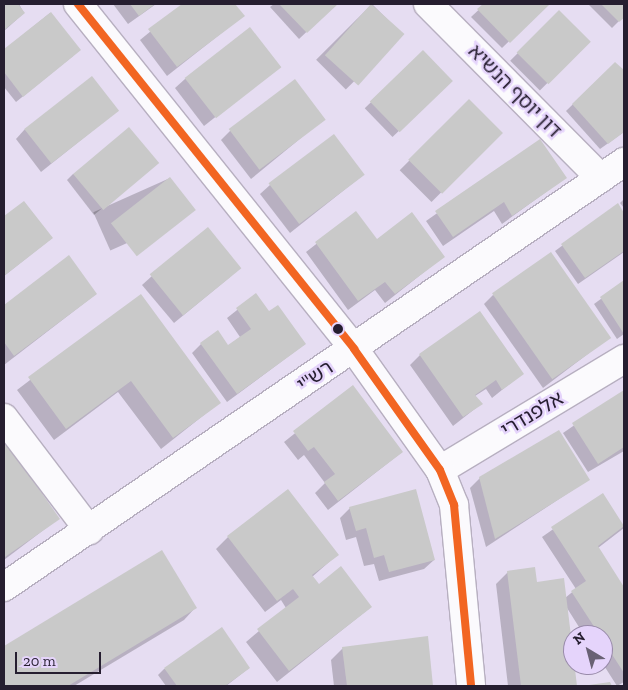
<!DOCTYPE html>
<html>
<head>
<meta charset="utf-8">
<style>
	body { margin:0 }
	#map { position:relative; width:628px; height:690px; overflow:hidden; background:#e6ddf2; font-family:"Zilla Slab","Noto Sans Hebrew",serif }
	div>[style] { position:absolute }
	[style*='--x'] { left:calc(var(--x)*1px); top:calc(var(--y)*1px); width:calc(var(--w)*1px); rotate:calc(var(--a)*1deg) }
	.shadow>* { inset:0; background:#0003; transform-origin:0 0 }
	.building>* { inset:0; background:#c9c9c9; transform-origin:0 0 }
	.roads { filter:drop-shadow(1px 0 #b7afc0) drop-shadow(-1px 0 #b7afc0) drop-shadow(0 1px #b7afc0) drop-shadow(0 -1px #b7afc0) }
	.street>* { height:28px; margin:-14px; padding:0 14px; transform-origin:14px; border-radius:14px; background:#fbfafd }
	.secondary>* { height:28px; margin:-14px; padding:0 14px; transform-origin:14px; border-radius:14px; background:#fbfafd }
	.bus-1>* { height:8px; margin:-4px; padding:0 4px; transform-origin:4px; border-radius:4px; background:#f26522 }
	.dots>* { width:14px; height:14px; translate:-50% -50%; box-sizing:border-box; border:2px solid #e5d4fb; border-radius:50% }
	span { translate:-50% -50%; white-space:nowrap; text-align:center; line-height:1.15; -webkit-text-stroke:5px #e5d4fb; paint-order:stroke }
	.street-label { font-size:20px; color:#261e30 }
	.frame { position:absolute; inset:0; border:5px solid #261e30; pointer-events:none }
	.north { position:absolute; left:563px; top:625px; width:50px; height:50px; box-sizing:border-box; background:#e5d4fb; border:1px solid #998baa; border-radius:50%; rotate:323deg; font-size:14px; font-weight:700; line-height:20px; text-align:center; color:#261e30 }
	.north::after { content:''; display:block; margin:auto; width:18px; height:22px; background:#696174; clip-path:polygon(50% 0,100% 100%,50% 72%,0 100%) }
	.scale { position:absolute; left:15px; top:652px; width:86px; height:22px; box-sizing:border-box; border:2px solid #261e30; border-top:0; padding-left:6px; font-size:15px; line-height:18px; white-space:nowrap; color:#261e30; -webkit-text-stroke:4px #e5d4fb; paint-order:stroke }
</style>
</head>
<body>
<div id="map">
	<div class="shadow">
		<i style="clip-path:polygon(4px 4px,19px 4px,24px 13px,4px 31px)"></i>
		<i style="clip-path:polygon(113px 4px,156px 4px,128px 24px)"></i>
		<i style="clip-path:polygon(184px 4px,234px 4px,243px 16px,167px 76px,140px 40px)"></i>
		<i style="clip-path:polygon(274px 4px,336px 4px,299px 39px,270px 7px)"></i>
		<i style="left:372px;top:4px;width:42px;height:79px;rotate:45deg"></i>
		<i style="clip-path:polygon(485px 4px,548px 4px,502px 48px,471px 17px)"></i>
		<i style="clip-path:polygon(588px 4px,624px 4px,624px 16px,612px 28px)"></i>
		<i style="left:559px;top:12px;width:42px;height:69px;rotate:45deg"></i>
		<i style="clip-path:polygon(50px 13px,73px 56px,16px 102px,4px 87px,4px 50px)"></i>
		<i style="left:423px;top:52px;width:40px;height:81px;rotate:46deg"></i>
		<i style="clip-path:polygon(615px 63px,624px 72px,624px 132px,600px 149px,566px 111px)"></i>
		<i style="clip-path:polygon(279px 67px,204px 126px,175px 88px,185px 79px)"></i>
		<i style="left:469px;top:101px;width:45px;height:98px;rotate:45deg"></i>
		<i style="clip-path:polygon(117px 111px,41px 172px,16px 139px,25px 129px)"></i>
		<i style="clip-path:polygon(324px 119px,251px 179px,221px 140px,230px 131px)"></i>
		<i style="clip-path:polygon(540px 141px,565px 178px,502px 224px,494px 211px,443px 246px,426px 221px)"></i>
		<i style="clip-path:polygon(150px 169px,94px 215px,67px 180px,73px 174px)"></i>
		<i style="clip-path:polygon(363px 175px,290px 233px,260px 194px,270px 185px)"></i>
		<i style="left:170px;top:178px;width:42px;height:84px;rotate:66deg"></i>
		<i style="clip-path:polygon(624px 199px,624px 208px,620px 203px)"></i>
		<i style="clip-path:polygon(24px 202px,52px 238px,4px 276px,4px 218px)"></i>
		<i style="clip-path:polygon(617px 205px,624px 215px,624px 252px,578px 284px,555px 251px)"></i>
		<i style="clip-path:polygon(356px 213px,376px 240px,443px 257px,385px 303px,375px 290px,348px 310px,306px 252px)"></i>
		<i style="clip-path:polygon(68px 257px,96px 294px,4px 365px,4px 306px)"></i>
		<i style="clip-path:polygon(152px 276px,230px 277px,174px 323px,142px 285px)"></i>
		<i style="clip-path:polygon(624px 282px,624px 334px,617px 339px,594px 304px)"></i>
		<i style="clip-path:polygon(256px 295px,269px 313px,305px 344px,227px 402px,192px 353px,201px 344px,228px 346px,240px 337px,227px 318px)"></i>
		<i style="clip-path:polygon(493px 295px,610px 337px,543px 388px,484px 304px)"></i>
		<i style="clip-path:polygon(140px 296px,219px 403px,161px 449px,118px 392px,54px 440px,17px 390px)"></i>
		<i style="clip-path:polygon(420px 355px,522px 374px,492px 398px,486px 389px,475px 396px,481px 404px,453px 426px,410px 365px)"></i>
		<i style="clip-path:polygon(353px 387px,402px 452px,328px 510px,315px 493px,325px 483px,304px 455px,298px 460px,284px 442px)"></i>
		<i style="clip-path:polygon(624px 391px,624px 451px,588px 472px,563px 433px)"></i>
		<i style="clip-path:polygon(4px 442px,58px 519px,4px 560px)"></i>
		<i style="clip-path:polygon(480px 478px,588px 480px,486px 547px,470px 488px)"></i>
		<i style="clip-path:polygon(602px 495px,624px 528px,598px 548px,624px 589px,624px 682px,617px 686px,603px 664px,603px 635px,584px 635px,567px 608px,576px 686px,508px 686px,496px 584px,508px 572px,565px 598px,576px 589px,542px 537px)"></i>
		<i style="clip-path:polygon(350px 508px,434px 560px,424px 569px,379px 581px,374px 564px,364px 566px,356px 537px,346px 540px,340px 518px)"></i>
		<i style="clip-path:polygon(228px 537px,337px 555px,312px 577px,319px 586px,371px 607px,277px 682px,246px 642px,286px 608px,281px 600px,265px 612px,216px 549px)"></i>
		<i style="clip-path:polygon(161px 552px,195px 608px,184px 620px,74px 686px,4px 686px,4px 648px)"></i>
		<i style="clip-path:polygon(427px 638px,432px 686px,334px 686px,331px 660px,343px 648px)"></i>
		<i style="clip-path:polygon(249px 668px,226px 686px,166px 686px,158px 675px,164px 669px)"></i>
	</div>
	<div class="building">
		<i style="clip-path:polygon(4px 4px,18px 4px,25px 13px,4px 30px)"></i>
		<i style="clip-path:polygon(130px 4px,155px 4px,139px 16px)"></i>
		<i style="clip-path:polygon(182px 4px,235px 4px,245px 16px,177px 67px,148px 29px)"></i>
		<i style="clip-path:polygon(279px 4px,338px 4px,307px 33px)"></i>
		<i style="left:371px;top:4px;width:45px;height:69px;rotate:42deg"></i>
		<i style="clip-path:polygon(483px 4px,550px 4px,510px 43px,477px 9px)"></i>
		<i style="clip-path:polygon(601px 4px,624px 4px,624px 18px,619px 22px)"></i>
		<i style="left:559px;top:10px;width:45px;height:60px;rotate:45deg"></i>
		<i style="clip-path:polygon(51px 12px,81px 50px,23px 97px,4px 72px,4px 49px)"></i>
		<i style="left:250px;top:27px;width:51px;height:83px;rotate:52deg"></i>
		<i style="left:423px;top:50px;width:43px;height:74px;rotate:46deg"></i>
		<i style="clip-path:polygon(615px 62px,624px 70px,624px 132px,608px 144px,572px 104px)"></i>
		<i style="left:92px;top:76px;width:44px;height:86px;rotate:52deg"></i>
		<i style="left:295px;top:79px;width:51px;height:83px;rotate:53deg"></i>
		<i style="left:469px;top:99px;width:48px;height:86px;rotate:45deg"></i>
		<i style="left:129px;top:127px;width:47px;height:73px;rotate:50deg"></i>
		<i style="left:334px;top:134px;width:51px;height:82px;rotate:53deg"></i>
		<i style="clip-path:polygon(540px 139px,567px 178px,512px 216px,504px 202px,453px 237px,435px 211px)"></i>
		<i style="left:170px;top:177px;width:42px;height:75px;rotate:52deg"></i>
		<i style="clip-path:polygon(24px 201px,53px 238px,4px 276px,4px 216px)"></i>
		<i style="clip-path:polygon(618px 203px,624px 213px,624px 251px,585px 278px,561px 244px)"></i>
		<i style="clip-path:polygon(356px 211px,377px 239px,412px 212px,445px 257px,395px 294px,385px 282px,358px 301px,315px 242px)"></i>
		<i style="left:208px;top:227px;width:53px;height:75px;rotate:51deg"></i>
		<i style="left:551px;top:252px;width:105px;height:72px;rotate:55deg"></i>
		<i style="clip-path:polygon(69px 255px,97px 294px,14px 356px,4px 342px,4px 305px)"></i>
		<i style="clip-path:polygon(624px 280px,624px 334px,600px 297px)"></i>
		<i style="clip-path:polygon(256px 293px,269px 311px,278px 305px,306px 344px,237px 394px,200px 343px,218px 330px,228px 345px,251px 329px,236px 308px)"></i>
		<i style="clip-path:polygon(141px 294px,221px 403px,173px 438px,131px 381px,66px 429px,28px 377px)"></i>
		<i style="clip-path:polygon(480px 311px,524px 374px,502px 390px,496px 380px,475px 395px,483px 404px,463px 417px,419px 354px)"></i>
		<i style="clip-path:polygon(353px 385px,403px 452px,338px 501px,324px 482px,335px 474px,314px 447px,308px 451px,293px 431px)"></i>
		<i style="clip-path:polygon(624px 390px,624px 447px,598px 464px,572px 423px)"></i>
		<i style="clip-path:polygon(559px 430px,590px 480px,495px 539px,479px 477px)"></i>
		<i style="clip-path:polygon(4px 439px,60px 519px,5px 557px,4px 555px)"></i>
		<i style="clip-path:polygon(288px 489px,339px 555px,312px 575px,319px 584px,341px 566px,372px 607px,289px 671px,257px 629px,299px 597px,293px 589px,277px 601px,227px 536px)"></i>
		<i style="clip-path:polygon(416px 489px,435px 560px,389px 572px,384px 555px,374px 558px,366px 528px,356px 531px,349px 507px)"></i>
		<i style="clip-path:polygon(603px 493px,624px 526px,598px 546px,624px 587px,624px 673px,571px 591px,586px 581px,551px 527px)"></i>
		<i style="clip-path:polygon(162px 550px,197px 608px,68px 686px,4px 686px,4px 646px)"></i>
		<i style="clip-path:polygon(535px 567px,537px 582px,564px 578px,577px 686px,521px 686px,507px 571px)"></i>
		<i style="clip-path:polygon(222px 627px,250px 668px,225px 686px,177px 686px,164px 668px)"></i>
		<i style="clip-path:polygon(428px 636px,433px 686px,347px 686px,342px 647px)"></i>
		<i style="clip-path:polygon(610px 682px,612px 686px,589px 686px,589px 685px)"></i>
	</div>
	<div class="roads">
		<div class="street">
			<i style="--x:428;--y:4;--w:245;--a:45.2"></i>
			<i style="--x:4;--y:418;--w:141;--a:52.8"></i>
			<i style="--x:440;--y:470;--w:215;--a:-31.1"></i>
		</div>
		<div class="secondary">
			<i style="--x:78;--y:4;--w:442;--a:51.3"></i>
			<i style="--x:354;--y:349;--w:148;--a:54.6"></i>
			<i style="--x:440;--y:470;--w:38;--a:68"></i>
			<i style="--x:454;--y:505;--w:182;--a:84.6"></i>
			<i style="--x:4;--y:587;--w:752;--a:-34.43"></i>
		</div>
	</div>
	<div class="bus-1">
		<i style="--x:78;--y:4;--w:442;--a:51.3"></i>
		<i style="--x:354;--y:349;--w:148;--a:54.6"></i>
		<i style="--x:440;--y:470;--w:38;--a:68"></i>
		<i style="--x:454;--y:505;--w:182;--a:84.6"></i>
	</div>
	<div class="dots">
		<i style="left:338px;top:329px;background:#261e30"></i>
	</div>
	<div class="street-label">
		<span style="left:515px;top:91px;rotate:45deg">דון יוסף הנשיא</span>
		<span style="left:315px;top:376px;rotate:-34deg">רש"י</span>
		<span style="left:532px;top:414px;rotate:-31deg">אלפנדרי</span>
	</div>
	<div class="frame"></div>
	<div class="north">N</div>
	<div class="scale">20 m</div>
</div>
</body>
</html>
